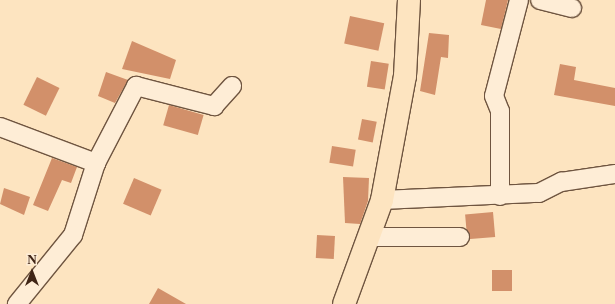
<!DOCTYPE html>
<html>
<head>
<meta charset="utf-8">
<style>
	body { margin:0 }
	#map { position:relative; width:615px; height:304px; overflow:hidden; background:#fde4c0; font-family:"Libre Caslon Text",serif }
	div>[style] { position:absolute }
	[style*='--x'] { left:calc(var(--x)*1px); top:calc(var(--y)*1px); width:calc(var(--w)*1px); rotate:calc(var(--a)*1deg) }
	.building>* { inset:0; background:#d2906a; transform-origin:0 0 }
	.roads { filter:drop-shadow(1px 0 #6f5540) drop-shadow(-1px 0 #6f5540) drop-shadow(0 1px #6f5540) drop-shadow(0 -1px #6f5540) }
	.minor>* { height:18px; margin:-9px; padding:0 9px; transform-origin:9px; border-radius:9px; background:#feedd6 }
	.major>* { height:22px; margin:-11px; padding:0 11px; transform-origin:11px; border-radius:11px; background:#fde4c0 }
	span { translate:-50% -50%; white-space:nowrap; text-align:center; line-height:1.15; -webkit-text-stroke:4px #feedd6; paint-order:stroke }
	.north { position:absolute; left:12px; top:252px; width:40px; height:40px; -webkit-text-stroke:3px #feedd6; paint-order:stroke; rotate:0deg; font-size:11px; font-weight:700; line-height:16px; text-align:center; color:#402516 }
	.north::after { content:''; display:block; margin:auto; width:14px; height:18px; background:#402516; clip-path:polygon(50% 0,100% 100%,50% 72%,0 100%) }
</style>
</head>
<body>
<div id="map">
	<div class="building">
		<i style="clip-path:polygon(486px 0,508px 0,501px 29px,481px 25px)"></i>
		<i style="left:350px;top:16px;width:35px;height:28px;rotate:12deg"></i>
		<i style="clip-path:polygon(429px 33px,449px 35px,448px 58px,441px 57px,435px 95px,420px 91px)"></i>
		<i style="clip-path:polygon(132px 41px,176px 60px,170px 79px,122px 69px)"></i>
		<i style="left:371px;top:61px;width:18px;height:26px;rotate:9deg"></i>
		<i style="clip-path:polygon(560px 64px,576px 67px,574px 80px,615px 88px,615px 106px,554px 95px)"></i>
		<i style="clip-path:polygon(106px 72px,128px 80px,115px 103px,98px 96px)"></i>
		<i style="left:37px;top:77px;width:25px;height:31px;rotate:26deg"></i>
		<i style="left:169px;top:105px;width:36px;height:21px;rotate:16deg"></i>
		<i style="left:362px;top:119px;width:15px;height:21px;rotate:11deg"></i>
		<i style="left:332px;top:146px;width:24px;height:17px;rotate:9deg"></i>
		<i style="clip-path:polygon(52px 158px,77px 167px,71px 183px,62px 180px,48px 211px,33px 205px)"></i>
		<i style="clip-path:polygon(343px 177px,369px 178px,368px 201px,360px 224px,345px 223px)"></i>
		<i style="left:134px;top:178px;width:30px;height:28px;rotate:23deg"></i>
		<i style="clip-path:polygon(4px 188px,30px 197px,24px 215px,0 204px)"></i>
		<i style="left:493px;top:212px;width:25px;height:28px;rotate:85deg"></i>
		<i style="left:317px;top:235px;width:18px;height:23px;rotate:3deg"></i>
		<i style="left:492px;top:270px;width:20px;height:21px"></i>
		<i style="clip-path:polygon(158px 288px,186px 304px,149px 304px)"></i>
	</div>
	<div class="roads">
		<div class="minor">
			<i style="--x:540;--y:0;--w:33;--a:14"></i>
			<i style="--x:0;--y:127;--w:103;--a:20.6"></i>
			<i style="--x:96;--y:163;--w:76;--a:107.7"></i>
			<i style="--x:73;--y:235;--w:89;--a:129.1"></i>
			<i style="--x:96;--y:163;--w:87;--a:-62.5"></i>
			<i style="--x:136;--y:86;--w:81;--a:14.4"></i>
			<i style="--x:214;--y:106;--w:27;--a:-48"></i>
			<i style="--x:500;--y:196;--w:85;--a:-90"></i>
			<i style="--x:500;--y:111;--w:16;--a:-112"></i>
			<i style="--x:494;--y:96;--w:99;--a:-75.4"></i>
			<i style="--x:382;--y:200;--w:157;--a:-2.6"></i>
			<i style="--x:539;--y:193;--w:25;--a:-27"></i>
			<i style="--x:561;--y:182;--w:55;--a:-8.4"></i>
			<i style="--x:368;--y:237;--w:92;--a:0"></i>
		</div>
		<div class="major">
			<i style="--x:344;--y:304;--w:111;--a:-69.9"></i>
			<i style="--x:382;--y:200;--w:126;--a:-79.5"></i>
			<i style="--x:405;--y:76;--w:76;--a:-87"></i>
		</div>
	</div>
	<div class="north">N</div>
</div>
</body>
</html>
